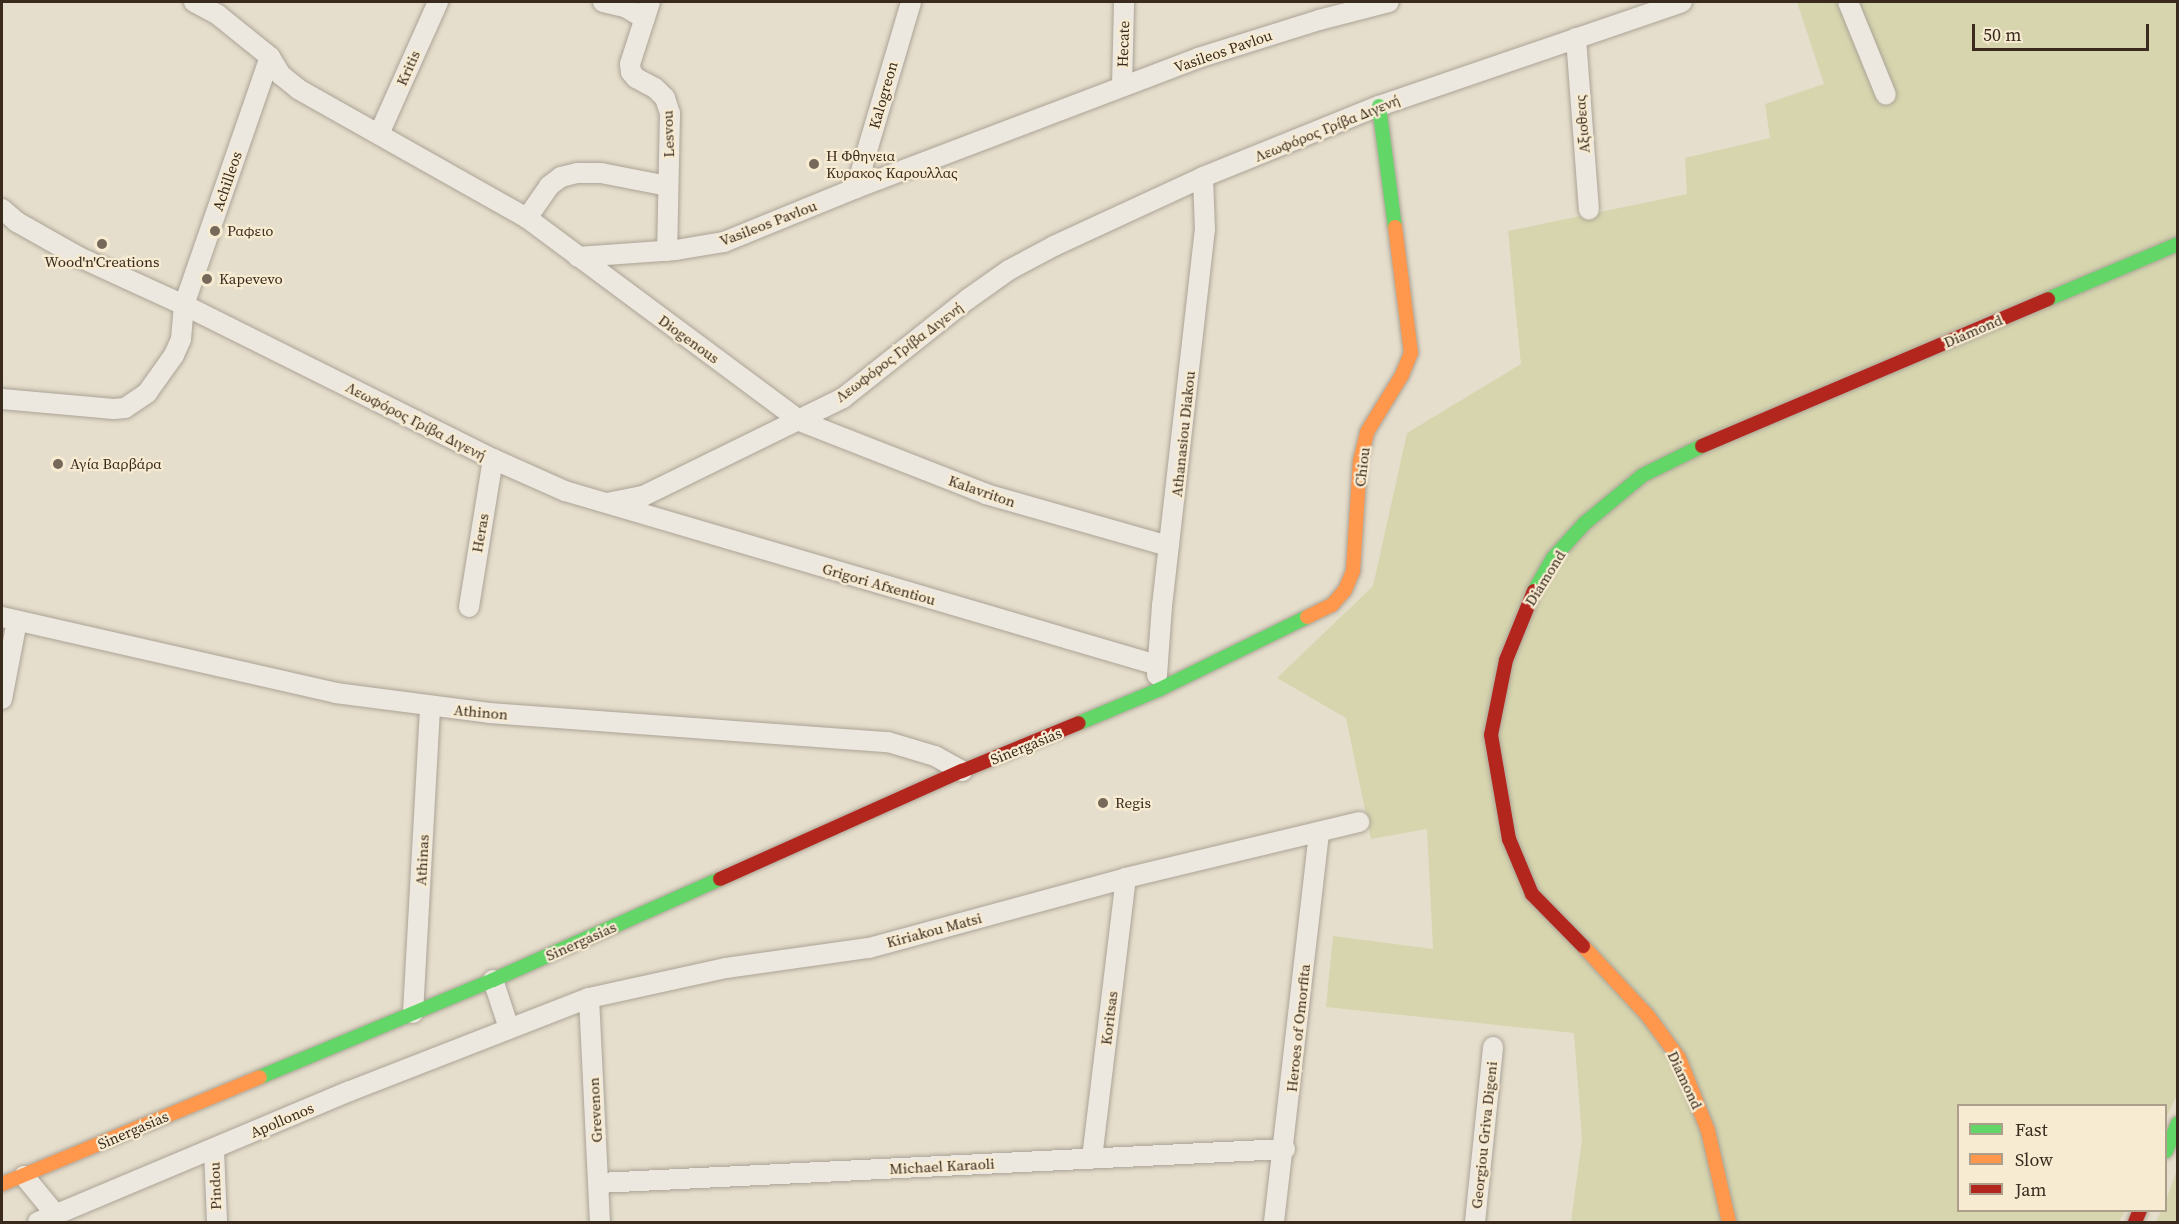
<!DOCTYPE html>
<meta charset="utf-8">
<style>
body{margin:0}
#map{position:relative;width:2179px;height:1224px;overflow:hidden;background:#e6decc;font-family:"Source Serif 4",serif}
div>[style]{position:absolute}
.green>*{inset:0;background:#d6d5ae}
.roads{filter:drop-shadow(0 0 2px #aba396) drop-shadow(0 0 2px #aba396)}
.street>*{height:20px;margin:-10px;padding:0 10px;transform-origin:10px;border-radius:10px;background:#ede8df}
.fast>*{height:14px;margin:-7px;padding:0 7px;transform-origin:7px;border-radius:7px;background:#63d668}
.slow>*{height:14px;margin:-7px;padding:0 7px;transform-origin:7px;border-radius:7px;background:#ff974d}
.jam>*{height:14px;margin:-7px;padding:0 7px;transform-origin:7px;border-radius:7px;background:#b3261e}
.dots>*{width:16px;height:16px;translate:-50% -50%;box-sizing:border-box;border:3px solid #f7ebd2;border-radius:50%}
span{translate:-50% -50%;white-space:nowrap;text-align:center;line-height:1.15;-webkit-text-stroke:4.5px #f7ebd2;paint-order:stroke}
.street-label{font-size:15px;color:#3a2a1d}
.poi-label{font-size:15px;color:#3a2a1d}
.left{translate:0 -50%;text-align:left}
.frame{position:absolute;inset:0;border:3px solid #3a2a1d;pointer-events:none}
.legend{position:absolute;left:1957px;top:1104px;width:210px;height:108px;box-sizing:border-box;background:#f7ebd2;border:2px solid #ab9e8a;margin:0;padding:8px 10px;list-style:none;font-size:18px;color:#3a2a1d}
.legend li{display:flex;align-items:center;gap:12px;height:30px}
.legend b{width:30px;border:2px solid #ab9e8a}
.scale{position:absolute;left:1972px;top:24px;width:177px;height:27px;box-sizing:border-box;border:3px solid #3a2a1d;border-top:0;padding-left:8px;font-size:18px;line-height:21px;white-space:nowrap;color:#3a2a1d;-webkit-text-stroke:4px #f7ebd2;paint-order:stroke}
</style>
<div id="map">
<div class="green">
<i style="clip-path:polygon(1797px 2px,2177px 2px,2177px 1095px,2166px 1118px,2166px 1106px,1958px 1106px,1958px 1210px,2125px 1211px,2119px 1222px,1571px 1222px,1582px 1139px,1574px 1033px,1326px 1007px,1333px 936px,1433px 949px,1427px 829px,1371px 839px,1346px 718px,1277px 678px,1373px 586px,1407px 433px,1521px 364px,1508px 231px,1687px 194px,1685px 158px,1770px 138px,1765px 104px,1824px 84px)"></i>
<i style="clip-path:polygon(2177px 1170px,2177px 1222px,2156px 1222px,2161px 1211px,2166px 1210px,2166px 1200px)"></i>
</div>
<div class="roads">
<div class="street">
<i style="left:194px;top:2px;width:27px;rotate:28deg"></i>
<i style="left:218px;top:15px;width:67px;rotate:38.9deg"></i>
<i style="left:270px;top:57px;width:21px;rotate:59deg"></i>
<i style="left:281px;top:75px;width:22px;rotate:39deg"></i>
<i style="left:298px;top:89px;width:263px;rotate:29.4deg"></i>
<i style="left:527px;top:218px;width:340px;rotate:36.6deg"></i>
<i style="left:800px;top:421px;width:200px;rotate:21.4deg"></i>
<i style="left:986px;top:494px;width:190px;rotate:15.9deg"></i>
<i style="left:603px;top:2px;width:23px;rotate:13deg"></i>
<i style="left:625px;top:7px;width:23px;rotate:31deg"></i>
<i style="left:650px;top:2px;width:65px;rotate:107.9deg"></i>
<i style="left:630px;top:64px;width:8px;rotate:83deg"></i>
<i style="left:631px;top:72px;width:8px;rotate:50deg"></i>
<i style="left:636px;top:78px;width:21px;rotate:28deg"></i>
<i style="left:655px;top:88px;width:14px;rotate:45deg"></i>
<i style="left:665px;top:98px;width:16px;rotate:72deg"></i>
<i style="left:670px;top:113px;width:138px;rotate:91.2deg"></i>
<i style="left:1848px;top:2px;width:100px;rotate:67.8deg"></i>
<i style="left:1576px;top:38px;width:172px;rotate:85.7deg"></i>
<i style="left:1122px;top:86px;width:84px;rotate:-88.6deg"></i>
<i style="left:379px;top:134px;width:145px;rotate:-65.9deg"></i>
<i style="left:856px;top:188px;width:194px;rotate:-73.5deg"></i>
<i style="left:2px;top:209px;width:20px;rotate:41deg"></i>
<i style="left:17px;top:222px;width:71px;rotate:29.4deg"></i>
<i style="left:79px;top:257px;width:115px;rotate:24.6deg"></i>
<i style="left:184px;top:305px;width:345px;rotate:26.5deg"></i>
<i style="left:493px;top:459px;width:79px;rotate:24deg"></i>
<i style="left:565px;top:491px;width:617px;rotate:16.38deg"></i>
<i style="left:527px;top:218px;width:39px;rotate:-55deg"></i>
<i style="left:549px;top:186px;width:15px;rotate:-37deg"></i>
<i style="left:561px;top:177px;width:16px;rotate:-14deg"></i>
<i style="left:577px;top:173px;width:24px"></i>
<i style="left:601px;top:173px;width:68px;rotate:11deg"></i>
<i style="left:578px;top:257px;width:98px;rotate:-4.1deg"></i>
<i style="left:676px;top:250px;width:49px;rotate:-9.5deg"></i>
<i style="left:724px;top:242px;width:143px;rotate:-22.2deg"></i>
<i style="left:856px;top:188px;width:366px;rotate:-20.8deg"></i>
<i style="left:1198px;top:58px;width:127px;rotate:-17.4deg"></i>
<i style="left:1319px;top:20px;width:72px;rotate:-14.4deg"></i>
<i style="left:2px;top:399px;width:112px;rotate:5.1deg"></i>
<i style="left:114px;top:409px;width:11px;rotate:-5deg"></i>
<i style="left:125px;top:408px;width:27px;rotate:-34deg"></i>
<i style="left:147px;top:393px;width:47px;rotate:-54.6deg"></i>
<i style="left:174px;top:355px;width:17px;rotate:-66deg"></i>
<i style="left:181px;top:339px;width:34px;rotate:-85deg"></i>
<i style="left:184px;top:305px;width:262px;rotate:-70.9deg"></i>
<i style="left:607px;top:503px;width:37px;rotate:-11deg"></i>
<i style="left:643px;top:496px;width:223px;rotate:-26.1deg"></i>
<i style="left:843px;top:398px;width:159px;rotate:-38.4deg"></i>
<i style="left:968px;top:299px;width:50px;rotate:-35.3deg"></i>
<i style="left:1009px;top:270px;width:51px;rotate:-28.1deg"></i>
<i style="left:1054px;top:246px;width:164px;rotate:-24.8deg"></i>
<i style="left:1203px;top:177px;width:190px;rotate:-22deg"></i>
<i style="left:1379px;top:106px;width:320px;rotate:-18.9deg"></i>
<i style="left:469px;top:607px;width:150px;rotate:-80.8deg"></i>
<i style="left:2px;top:617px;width:343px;rotate:12.8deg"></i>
<i style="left:336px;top:693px;width:154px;rotate:7.4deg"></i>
<i style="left:489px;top:713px;width:400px;rotate:4.2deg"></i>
<i style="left:888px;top:742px;width:49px;rotate:16.6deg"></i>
<i style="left:935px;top:756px;width:31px;rotate:29deg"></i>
<i style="left:1157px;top:675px;width:69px;rotate:-85.9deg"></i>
<i style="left:1162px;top:606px;width:378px;rotate:-83.5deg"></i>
<i style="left:1205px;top:230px;width:53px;rotate:-92.2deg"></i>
<i style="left:2px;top:699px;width:79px;rotate:-79.1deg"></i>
<i style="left:493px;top:980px;width:51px;rotate:71.6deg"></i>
<i style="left:589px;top:998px;width:224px;rotate:87.2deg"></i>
<i style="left:413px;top:1013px;width:306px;rotate:-86.8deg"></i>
<i style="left:214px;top:1150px;width:72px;rotate:87.6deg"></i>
<i style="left:1092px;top:1158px;width:282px;rotate:-83.1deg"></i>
<i style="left:24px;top:1176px;width:50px;rotate:50.6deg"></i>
<i style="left:599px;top:1183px;width:687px;rotate:-2.84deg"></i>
<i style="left:38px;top:1222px;width:338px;rotate:-22.8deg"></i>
<i style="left:350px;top:1091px;width:256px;rotate:-21.3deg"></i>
<i style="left:589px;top:998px;width:140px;rotate:-12.4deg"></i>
<i style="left:726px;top:968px;width:144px;rotate:-8deg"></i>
<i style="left:869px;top:948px;width:266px;rotate:-15.2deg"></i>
<i style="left:1126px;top:878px;width:240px;rotate:-13.5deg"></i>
<i style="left:1274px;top:1222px;width:392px;rotate:-83.4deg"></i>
<i style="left:1475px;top:1222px;width:176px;rotate:-84.1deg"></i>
</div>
<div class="fast">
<i style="left:1379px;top:106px;width:122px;rotate:82.5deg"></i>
<i style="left:2048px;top:299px;width:141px;rotate:-22.9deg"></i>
<i style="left:1534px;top:591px;width:38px;rotate:-60deg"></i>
<i style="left:1553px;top:558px;width:47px;rotate:-47.6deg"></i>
<i style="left:1585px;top:523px;width:75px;rotate:-39.6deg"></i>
<i style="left:1643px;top:475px;width:66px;rotate:-26.2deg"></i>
<i style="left:1079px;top:723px;width:86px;rotate:-22.7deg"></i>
<i style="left:1158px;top:690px;width:166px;rotate:-26.1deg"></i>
<i style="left:260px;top:1077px;width:252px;rotate:-22.6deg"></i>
<i style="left:493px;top:980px;width:248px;rotate:-24deg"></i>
<i style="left:2166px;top:1151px;width:30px;rotate:-67deg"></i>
</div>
<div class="slow">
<i style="left:1307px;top:617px;width:28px;rotate:-26deg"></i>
<i style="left:1332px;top:605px;width:20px;rotate:-49deg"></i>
<i style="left:1345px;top:590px;width:21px;rotate:-67deg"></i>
<i style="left:1353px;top:571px;width:110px;rotate:-86.4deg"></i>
<i style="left:1360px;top:461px;width:30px;rotate:-76deg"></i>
<i style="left:1367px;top:432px;width:67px;rotate:-58.4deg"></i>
<i style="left:1402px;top:375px;width:24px;rotate:-68deg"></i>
<i style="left:1411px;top:353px;width:127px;rotate:-97.2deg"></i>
<i style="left:1583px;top:946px;width:96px;rotate:47.1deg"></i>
<i style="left:1648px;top:1016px;width:52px;rotate:53.6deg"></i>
<i style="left:1679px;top:1058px;width:79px;rotate:68.3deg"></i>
<i style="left:1708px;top:1131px;width:93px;rotate:77deg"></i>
<i style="left:2px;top:1184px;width:279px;rotate:-22.5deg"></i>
</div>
<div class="jam">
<i style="left:1702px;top:446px;width:376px;rotate:-23deg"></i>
<i style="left:1534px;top:591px;width:74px;rotate:112.1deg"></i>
<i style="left:1506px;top:660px;width:76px;rotate:101.3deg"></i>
<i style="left:1491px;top:735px;width:106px;rotate:80.2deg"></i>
<i style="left:1509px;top:839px;width:60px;rotate:67.3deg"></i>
<i style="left:1532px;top:894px;width:73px;rotate:45.6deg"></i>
<i style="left:720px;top:879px;width:265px;rotate:-24.1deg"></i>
<i style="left:962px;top:771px;width:126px;rotate:-22.3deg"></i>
<i style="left:2135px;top:1222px;width:13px;rotate:-67deg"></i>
</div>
</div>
<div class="dots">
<i style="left:814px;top:164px;background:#76695a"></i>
<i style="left:215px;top:231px;background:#76695a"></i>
<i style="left:102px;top:244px;background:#76695a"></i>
<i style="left:207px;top:279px;background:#76695a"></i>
<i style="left:58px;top:464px;background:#76695a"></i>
<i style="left:1103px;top:803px;background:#76695a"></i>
</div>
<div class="street-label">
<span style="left:1123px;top:44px;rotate:-88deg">Hecate</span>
<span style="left:1223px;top:51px;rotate:-19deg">Vasileos Pavlou</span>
<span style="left:408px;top:68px;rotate:-66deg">Kritis</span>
<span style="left:883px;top:95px;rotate:-74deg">Kalogreon</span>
<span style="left:1582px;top:124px;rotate:-95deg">Αξιοθεας</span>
<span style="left:1327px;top:128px;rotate:-22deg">Λεωφόρος Γρίβα Διγενή</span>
<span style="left:668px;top:134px;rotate:-92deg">Lesvou</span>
<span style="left:227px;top:181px;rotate:-71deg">Achilleos</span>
<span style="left:768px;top:223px;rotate:-21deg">Vasileos Pavlou</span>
<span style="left:1973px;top:331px;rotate:-23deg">Diamond</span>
<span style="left:689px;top:339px;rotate:36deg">Diogenous</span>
<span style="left:899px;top:352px;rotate:-37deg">Λεωφόρος Γρίβα Διγενή</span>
<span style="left:416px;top:421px;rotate:27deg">Λεωφόρος Γρίβα Διγενή</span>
<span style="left:1183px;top:434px;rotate:-84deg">Athanasiou Diakou</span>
<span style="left:1362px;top:467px;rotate:-83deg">Chiou</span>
<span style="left:982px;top:491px;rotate:19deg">Kalavriton</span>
<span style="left:480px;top:533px;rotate:-80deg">Heras</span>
<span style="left:1545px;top:578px;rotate:-58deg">Diamond</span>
<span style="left:879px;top:584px;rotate:16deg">Grigori Afxentiou</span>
<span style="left:481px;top:712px;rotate:5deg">Athinon</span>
<span style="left:1026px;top:746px;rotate:-22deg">Sinergasias</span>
<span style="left:422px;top:860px;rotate:-87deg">Athinas</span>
<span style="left:934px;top:930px;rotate:-15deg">Kiriakou Matsi</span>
<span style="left:581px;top:941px;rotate:-24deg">Sinergasias</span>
<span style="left:1109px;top:1018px;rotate:-83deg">Koritsas</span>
<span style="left:1298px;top:1028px;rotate:-84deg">Heroes of Omorfita</span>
<span style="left:1685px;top:1080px;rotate:65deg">Diamond</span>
<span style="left:595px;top:1110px;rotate:-93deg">Grevenon</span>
<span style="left:282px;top:1120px;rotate:-23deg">Apollonos</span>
<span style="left:133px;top:1130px;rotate:-23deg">Sinergasias</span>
<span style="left:1484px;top:1135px;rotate:-84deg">Georgiou Griva Digeni</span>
<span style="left:942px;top:1166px;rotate:-3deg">Michael Karaoli</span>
<span style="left:215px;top:1186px;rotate:-92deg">Pindou</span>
</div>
<div class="poi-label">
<span class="left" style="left:826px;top:164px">Η Φθηνεια<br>Κυρακος Καρουλλας</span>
<span class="left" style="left:227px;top:231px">Ραφειο</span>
<span style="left:102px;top:262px">Wood'n'Creations</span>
<span class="left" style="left:219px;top:279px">Kapevevo</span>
<span class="left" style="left:70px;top:464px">Αγία Βαρβάρα</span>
<span class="left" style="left:1115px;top:803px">Regis</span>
</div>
<div class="frame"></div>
<ul class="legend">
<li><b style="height:8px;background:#63d668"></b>Fast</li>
<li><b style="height:8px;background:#ff974d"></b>Slow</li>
<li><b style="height:8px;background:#b3261e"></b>Jam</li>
</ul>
<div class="scale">50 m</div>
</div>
